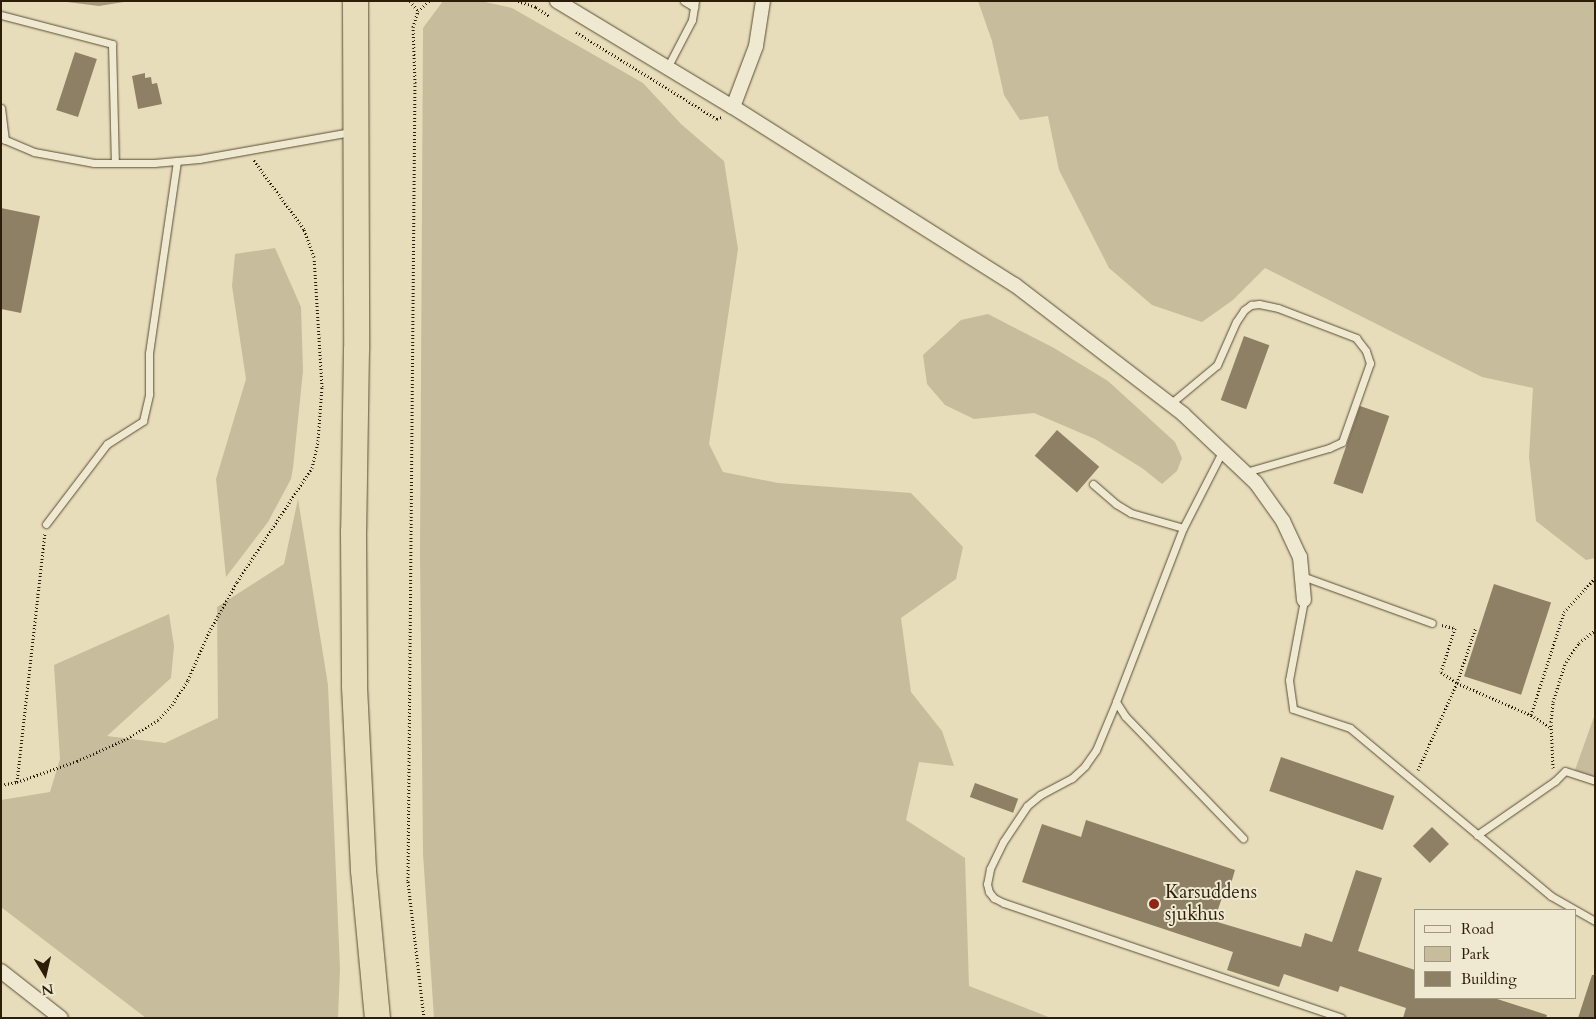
<!DOCTYPE html>
<style>
body{margin:0}
#map{position:relative;width:1596px;height:1019px;overflow:hidden;background:#e7ddba;font-family:Cardo,serif}
div>[style]{position:absolute}
.green>*{inset:0;background:#c7bc9c}
.water>*{inset:0;background:#a79b7d}
.building>*{inset:0;background:#8d8065;transform-origin:0 0}
.path>*{height:3px;margin-top:-1.5px;transform-origin:0;background:repeating-linear-gradient(90deg,#2c1c08 0 1px,transparent 0 3.5px)}
.roads{filter:drop-shadow(0 0 1px #5b4c34) drop-shadow(0 0 1px #5b4c34)}
.lane>*{height:7px;margin:-3.5px;padding:0 3.5px;transform-origin:3.5px;border-radius:3.5px;background:#efe9d2}
.street>*{height:14px;margin:-7px;padding:0 7px;transform-origin:7px;border-radius:7px;background:#efe9d2}
.highway>*{height:25px;margin:-12.5px;padding:0 12.5px;transform-origin:12.5px;border-radius:12.5px;background:#e7ddba}
.dots>*{width:14px;height:14px;translate:-50% -50%;box-sizing:border-box;border:2px solid #efe9d2;border-radius:50%}
span{translate:-50% -50%;white-space:nowrap;text-align:center;line-height:1.15;-webkit-text-stroke:4px #efe9d2;paint-order:stroke}
.poi-label{font-size:19px;color:#2c1c08}
.left{translate:0 -50%;text-align:left}
.frame{position:absolute;inset:0;border:2px solid #2c1c08;pointer-events:none}
.legend{position:absolute;left:1414px;top:909px;width:162px;height:90px;box-sizing:border-box;background:#efe9d2;border:1px solid #a19781;margin:0;padding:6px 9px;list-style:none;font-size:15px;color:#2c1c08}
.legend li{display:flex;align-items:center;gap:10px;height:25px}
.legend b{width:25px;border:1px solid #a19781}
.north{position:absolute;left:20px;top:949px;width:50px;height:50px;-webkit-text-stroke:4px #efe9d2;paint-order:stroke;rotate:171deg;font-size:14px;font-weight:700;line-height:20px;text-align:center;color:#2c1c08}
.north::after{content:'';display:block;margin:auto;width:18px;height:22px;background:#2c1c08;clip-path:polygon(50% 0,100% 100%,50% 72%,0 100%)}
</style>
<div id="map">
<div class="green">
<i style="clip-path:polygon(443px 1px,481px 1px,512px 8px,643px 83px,681px 124px,724px 161px,738px 249px,709px 444px,723px 472px,778px 483px,911px 493px,963px 547px,956px 579px,901px 618px,911px 692px,942px 731px,954px 766px,919px 762px,906px 820px,965px 858px,969px 986px,1051px 1018px,434px 1018px,423px 854px,420px 553px,423px 28px)"></i>
<i style="clip-path:polygon(978px 1px,1595px 1px,1595px 558px,1586px 560px,1536px 521px,1529px 457px,1533px 388px,1482px 377px,1265px 268px,1233px 300px,1202px 322px,1152px 305px,1109px 268px,1059px 170px,1048px 116px,1020px 120px,1004px 95px,992px 41px)"></i>
<i style="clip-path:polygon(275px 248px,301px 307px,303px 371px,293px 468px,291px 479px,268px 522px,226px 577px,216px 479px,246px 379px,232px 286px,235px 254px)"></i>
<i style="clip-path:polygon(988px 314px,1054px 348px,1108px 381px,1175px 442px,1182px 458px,1177px 471px,1162px 484px,1142px 468px,1095px 439px,1034px 413px,974px 419px,945px 405px,927px 384px,923px 355px,961px 320px)"></i>
<i style="clip-path:polygon(298px 499px,328px 685px,340px 969px,338px 1018px,146px 1018px,1px 907px,1px 800px,50px 792px,60px 759px,54px 665px,169px 614px,174px 646px,171px 678px,107px 736px,165px 743px,218px 718px,217px 607px,284px 564px)"></i>
<i style="clip-path:polygon(1595px 714px,1595px 777px,1575px 770px)"></i>
</div>
<div class="water">
<i style="clip-path:polygon(59px 1px,130px 1px,99px 6px)"></i>
</div>
<div class="building">
<i style="left:75px;top:52px;width:23px;height:61px;rotate:18deg"></i>
<i style="clip-path:polygon(145px 73px,145px 78px,151px 77px,152px 84px,157px 83px,162px 104px,138px 109px,132px 76px)"></i>
<i style="clip-path:polygon(1px 208px,40px 216px,21px 313px,1px 309px)"></i>
<i style="left:1244px;top:336px;width:27px;height:68px;rotate:20deg"></i>
<i style="left:1360px;top:406px;width:31px;height:82px;rotate:19deg"></i>
<i style="left:1057px;top:430px;width:56px;height:34px;rotate:41deg"></i>
<i style="left:1494px;top:584px;width:60px;height:97px;rotate:18deg"></i>
<i style="left:1281px;top:757px;width:120px;height:36px;rotate:19deg"></i>
<i style="left:975px;top:783px;width:46px;height:15px;rotate:20deg"></i>
<i style="clip-path:polygon(1086px 820px,1235px 870px,1230px 887px,1226px 886px,1214px 921px,1301px 947px,1305px 933px,1332px 942px,1356px 870px,1382px 878px,1358px 951px,1415px 970px,1415px 998px,1494px 998px,1547px 1015px,1546px 1018px,1403px 1018px,1406px 1008px,1340px 986px,1338px 992px,1284px 974px,1279px 987px,1227px 970px,1233px 952px,1022px 882px,1042px 824px,1081px 837px)"></i>
<i style="left:1432px;top:827px;width:24px;height:27px;rotate:45deg"></i>
<i style="clip-path:polygon(1592px 975px,1595px 975px,1595px 1018px,1578px 1018px)"></i>
</div>
<div class="path">
<i style="left:410px;top:1px;width:13px;rotate:51deg"></i>
<i style="left:518px;top:1px;width:19px;rotate:18deg"></i>
<i style="left:536px;top:7px;width:16px;rotate:35deg"></i>
<i style="left:576px;top:32px;width:166px;rotate:31.7deg"></i>
<i style="left:717px;top:119px;width:5px;rotate:-22deg"></i>
<i style="left:1442px;top:625px;width:13px;rotate:13deg"></i>
<i style="left:1455px;top:628px;width:46px;rotate:107.7deg"></i>
<i style="left:1441px;top:672px;width:19px;rotate:35deg"></i>
<i style="left:1457px;top:683px;width:81px;rotate:23.4deg"></i>
<i style="left:1531px;top:715px;width:22px;rotate:32deg"></i>
<i style="left:1531px;top:715px;width:108px;rotate:-72.2deg"></i>
<i style="left:1564px;top:612px;width:46px;rotate:-47.6deg"></i>
<i style="left:1553px;top:768px;width:46px;rotate:-92.5deg"></i>
<i style="left:1551px;top:722px;width:20px;rotate:-84deg"></i>
<i style="left:1553px;top:702px;width:21px;rotate:-73deg"></i>
<i style="left:1559px;top:682px;width:21px;rotate:-71deg"></i>
<i style="left:1566px;top:662px;width:23px;rotate:-56deg"></i>
<i style="left:1579px;top:643px;width:21px;rotate:-39deg"></i>
<i style="left:1418px;top:770px;width:95px;rotate:-65.9deg"></i>
<i style="left:1457px;top:683px;width:59px;rotate:-71.3deg"></i>
<i style="left:17px;top:782px;width:250px;rotate:-83.6deg"></i>
<i style="left:1px;top:785px;width:16px;rotate:-11deg"></i>
<i style="left:17px;top:782px;width:64px;rotate:-19.3deg"></i>
<i style="left:77px;top:761px;width:51px;rotate:-24.1deg"></i>
<i style="left:124px;top:740px;width:39px;rotate:-30deg"></i>
<i style="left:158px;top:720px;width:21px;rotate:-47deg"></i>
<i style="left:172px;top:705px;width:30px;rotate:-57deg"></i>
<i style="left:188px;top:680px;width:52px;rotate:-66.4deg"></i>
<i style="left:209px;top:632px;width:57px;rotate:-60.8deg"></i>
<i style="left:237px;top:582px;width:136px;rotate:-56.7deg"></i>
<i style="left:312px;top:468px;width:28px;rotate:-77deg"></i>
<i style="left:318px;top:441px;width:54px;rotate:-85.8deg"></i>
<i style="left:322px;top:387px;width:130px;rotate:-93.5deg"></i>
<i style="left:314px;top:257px;width:30px;rotate:-110deg"></i>
<i style="left:304px;top:229px;width:87px;rotate:-126.1deg"></i>
<i style="left:424px;top:1018px;width:138px;rotate:-96.7deg"></i>
<i style="left:408px;top:881px;width:798px;rotate:-89.5deg"></i>
<i style="left:415px;top:83px;width:56px;rotate:-92deg"></i>
<i style="left:413px;top:27px;width:17px;rotate:-73deg"></i>
<i style="left:418px;top:11px;width:15px;rotate:-42deg"></i>
</div>
<div class="roads">
<div class="lane">
<i style="left:684px;top:1px;width:12px;rotate:31deg"></i>
<i style="left:1px;top:15px;width:115px;rotate:14.6deg"></i>
<i style="left:112px;top:44px;width:119px;rotate:88.6deg"></i>
<i style="left:667px;top:68px;width:54px;rotate:-62.5deg"></i>
<i style="left:692px;top:20px;width:19px;rotate:-81deg"></i>
<i style="left:1px;top:108px;width:32px;rotate:83deg"></i>
<i style="left:1px;top:138px;width:36px;rotate:23deg"></i>
<i style="left:34px;top:152px;width:61px;rotate:10.4deg"></i>
<i style="left:94px;top:163px;width:60px"></i>
<i style="left:154px;top:163px;width:45px;rotate:-5.1deg"></i>
<i style="left:199px;top:159px;width:154px;rotate:-10.1deg"></i>
<i style="left:1170px;top:404px;width:61px;rotate:-39.7deg"></i>
<i style="left:1217px;top:365px;width:47px;rotate:-66.2deg"></i>
<i style="left:1236px;top:322px;width:14px;rotate:-56deg"></i>
<i style="left:1244px;top:310px;width:9px;rotate:-36deg"></i>
<i style="left:1251px;top:305px;width:8px;rotate:-7deg"></i>
<i style="left:1259px;top:304px;width:19px;rotate:12deg"></i>
<i style="left:1278px;top:308px;width:84px;rotate:21deg"></i>
<i style="left:1356px;top:338px;width:16px;rotate:52deg"></i>
<i style="left:1366px;top:351px;width:13px;rotate:72deg"></i>
<i style="left:1370px;top:363px;width:84px;rotate:109.5deg"></i>
<i style="left:1342px;top:442px;width:14px;rotate:155deg"></i>
<i style="left:1329px;top:448px;width:86px;rotate:163.9deg"></i>
<i style="left:1223px;top:450px;width:88px;rotate:117.1deg"></i>
<i style="left:1183px;top:528px;width:186px;rotate:111.1deg"></i>
<i style="left:1116px;top:702px;width:17px;rotate:57deg"></i>
<i style="left:1125px;top:716px;width:170px;rotate:46deg"></i>
<i style="left:1093px;top:484px;width:30px;rotate:41deg"></i>
<i style="left:1116px;top:504px;width:17px;rotate:31deg"></i>
<i style="left:1131px;top:513px;width:54px;rotate:16.1deg"></i>
<i style="left:46px;top:524px;width:101px;rotate:-52.7deg"></i>
<i style="left:107px;top:444px;width:43px;rotate:-32.6deg"></i>
<i style="left:143px;top:421px;width:28px;rotate:-77deg"></i>
<i style="left:149px;top:394px;width:41px;rotate:-90deg"></i>
<i style="left:149px;top:353px;width:194px;rotate:-81.7deg"></i>
<i style="left:1302px;top:576px;width:138px;rotate:19.9deg"></i>
<i style="left:1304px;top:600px;width:81px;rotate:100.6deg"></i>
<i style="left:1289px;top:680px;width:29px;rotate:82deg"></i>
<i style="left:1293px;top:709px;width:60px;rotate:18.4deg"></i>
<i style="left:1350px;top:728px;width:262px;rotate:39.9deg"></i>
<i style="left:1551px;top:896px;width:51px;rotate:29.6deg"></i>
<i style="left:1116px;top:702px;width:52px;rotate:112.6deg"></i>
<i style="left:1096px;top:750px;width:19px;rotate:125deg"></i>
<i style="left:1085px;top:766px;width:18px;rotate:137deg"></i>
<i style="left:1072px;top:778px;width:36px;rotate:152deg"></i>
<i style="left:1040px;top:795px;width:17px;rotate:140deg"></i>
<i style="left:1027px;top:806px;width:43px;rotate:123.7deg"></i>
<i style="left:1003px;top:842px;width:30px;rotate:116deg"></i>
<i style="left:990px;top:869px;width:15px;rotate:101deg"></i>
<i style="left:987px;top:884px;width:8px;rotate:76deg"></i>
<i style="left:989px;top:892px;width:8px;rotate:50deg"></i>
<i style="left:994px;top:898px;width:11px;rotate:27deg"></i>
<i style="left:1004px;top:903px;width:356px;rotate:18.8deg"></i>
<i style="left:1477px;top:835px;width:95px;rotate:-34.7deg"></i>
<i style="left:1555px;top:781px;width:14px;rotate:-45deg"></i>
<i style="left:1565px;top:771px;width:32px;rotate:18deg"></i>
</div>
<div class="street">
<i style="left:557px;top:1px;width:205px;rotate:31.1deg"></i>
<i style="left:733px;top:107px;width:333px;rotate:32.3deg"></i>
<i style="left:1015px;top:285px;width:212px;rotate:37.5deg"></i>
<i style="left:1183px;top:414px;width:100px;rotate:43.4deg"></i>
<i style="left:1256px;top:483px;width:47px;rotate:54.6deg"></i>
<i style="left:1283px;top:521px;width:40px;rotate:65deg"></i>
<i style="left:1300px;top:557px;width:43px;rotate:84.7deg"></i>
<i style="left:733px;top:107px;width:65px;rotate:-69.3deg"></i>
<i style="left:756px;top:46px;width:46px;rotate:-81.2deg"></i>
<i style="left:1px;top:971px;width:76px;rotate:38.1deg"></i>
</div>
<div class="highway">
<i style="left:355px;top:1px;width:348px;rotate:89.8deg"></i>
<i style="left:356px;top:349px;width:182px;rotate:90.9deg"></i>
<i style="left:353px;top:531px;width:155px;rotate:89.6deg"></i>
<i style="left:354px;top:686px;width:184px;rotate:87.2deg"></i>
<i style="left:363px;top:870px;width:149px;rotate:84.6deg"></i>
</div>
</div>
<div class="dots">
<i style="left:1154px;top:904px;background:#8f2418"></i>
</div>
<div class="poi-label">
<span class="left" style="left:1165px;top:904px">Karsuddens<br>sjukhus</span>
</div>
<div class="frame"></div>
<ul class="legend">
<li><b style="height:6px;background:#efe9d2"></b>Road</li>
<li><b style="height:14px;background:#c7bc9c"></b>Park</li>
<li><b style="height:14px;background:#8d8065"></b>Building</li>
</ul>
<div class="north">N</div>
</div>
